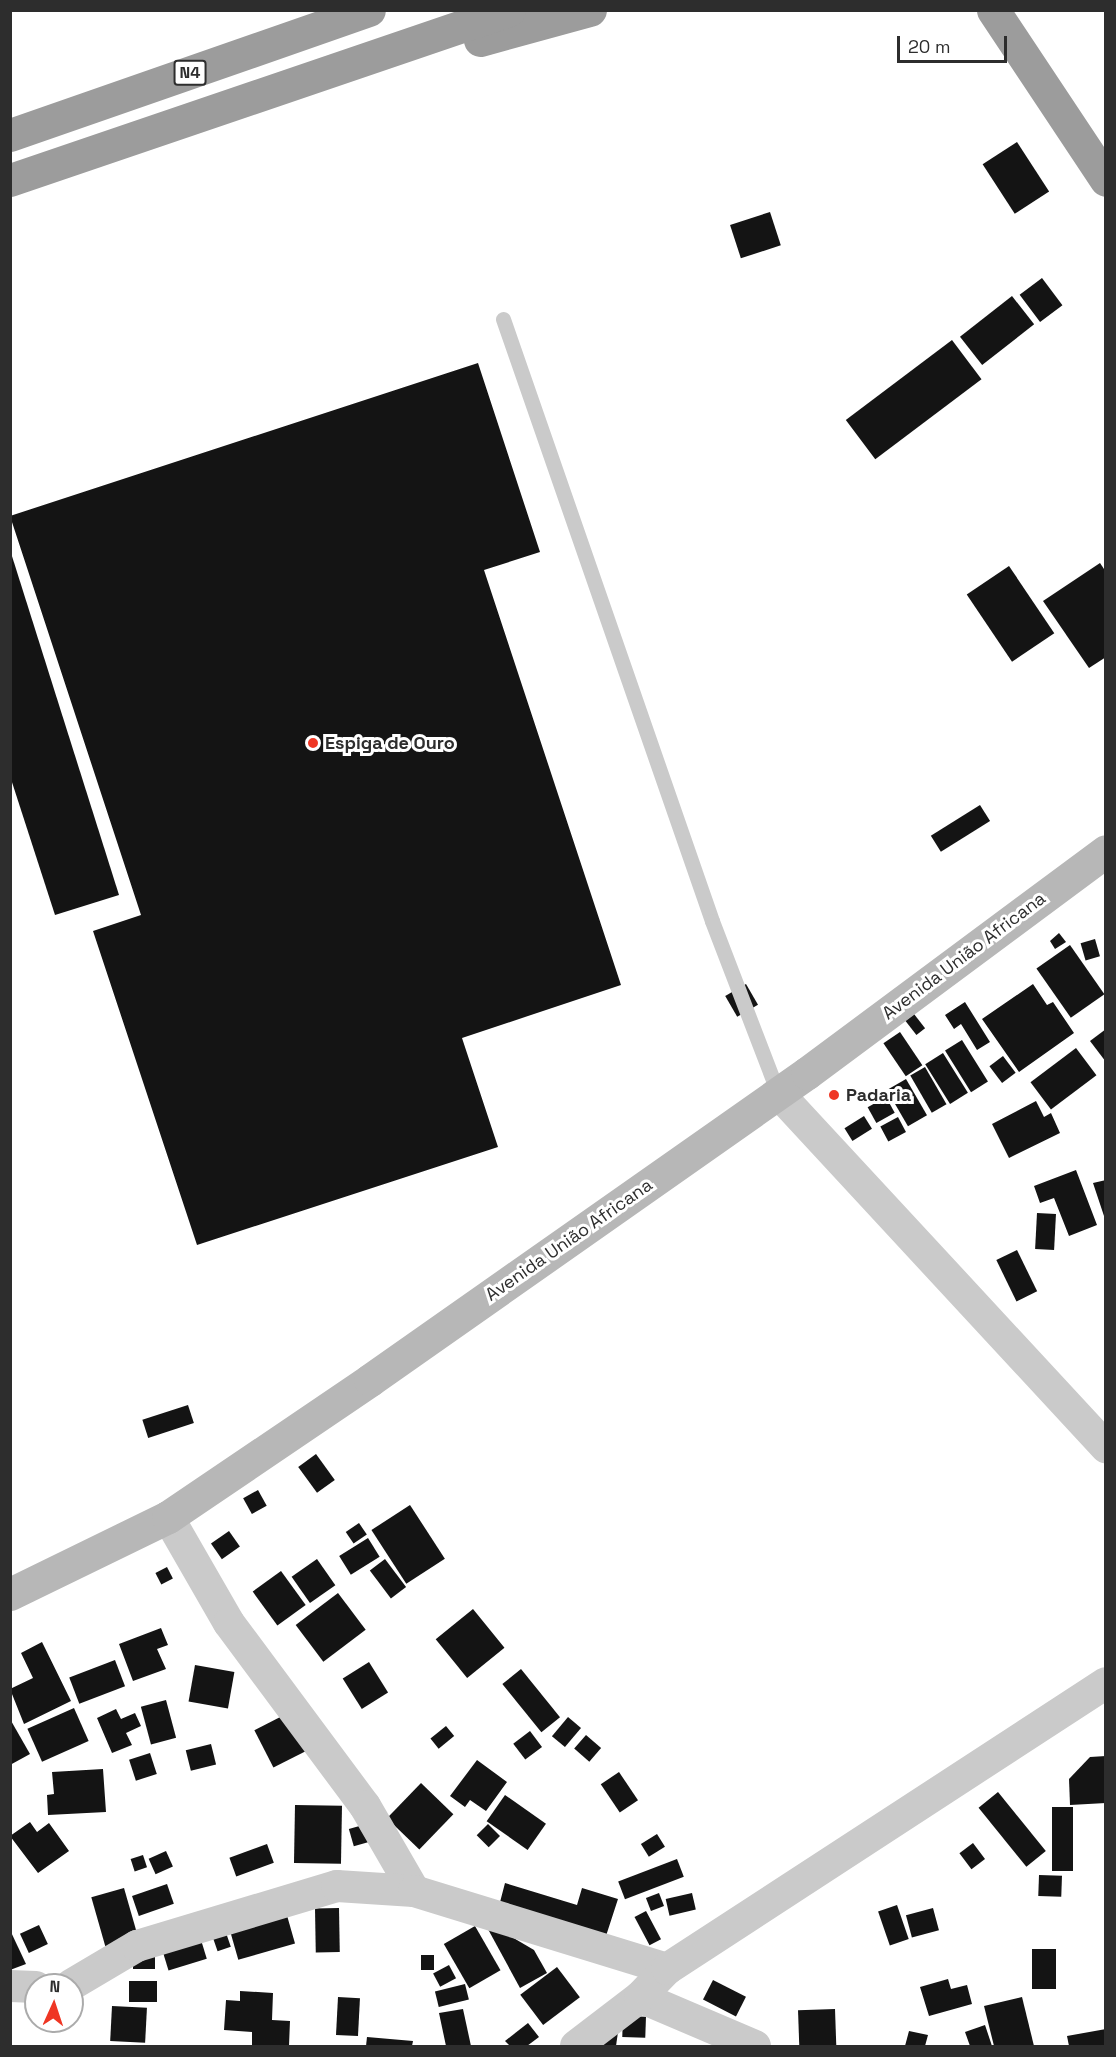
<!DOCTYPE html>
<meta charset="utf-8">
<style>
body{margin:0}
#map{position:relative;width:1116px;height:2057px;overflow:hidden;background:#fff;font-family:"Space Grotesk",sans-serif}
div>[style]{position:absolute}
.building>*{inset:0;background:#141414;transform-origin:0 0}
.service>*{height:15px;margin:-7.5px;padding:0 7.5px;transform-origin:7.5px;border-radius:7.5px;background:#cacaca}
.minor>*{height:32px;margin:-16px;padding:0 16px;transform-origin:16px;border-radius:16px;background:#cacaca}
.secondary>*{height:33px;margin:-16.5px;padding:0 16.5px;transform-origin:16.5px;border-radius:16.5px;background:#b7b7b7}
.trunk>*{height:33px;margin:-16.5px;padding:0 16.5px;transform-origin:16.5px;border-radius:16.5px;background:#9c9c9c}
.dots>*{width:16px;height:16px;translate:-50% -50%;box-sizing:border-box;border:3px solid #fff;border-radius:50%}
span{translate:-50% -50%;white-space:nowrap;text-align:center;line-height:1.15;-webkit-text-stroke:6px #fff;paint-order:stroke}
.shield-label span{padding:2px 4px;background:#fff;border:2px solid;border-radius:4px;-webkit-text-stroke-width:0}
.shield-label{font-size:16px;color:#2d2d2d;font-weight:700}
.poi-label{font-size:18px;color:#2d2d2d;font-weight:700}
.left{translate:0 -50%;text-align:left}
.street-label{font-size:18px;color:#2d2d2d}
.frame{position:absolute;inset:0;border:12px solid #2d2d2d;pointer-events:none}
.north{position:absolute;left:24px;top:1973px;width:60px;height:60px;box-sizing:border-box;background:#fff;border:2px solid #ababab;border-radius:50%;rotate:3deg;font-size:16px;font-weight:700;line-height:24px;text-align:center;color:#2d2d2d}
.north::after{content:'';display:block;margin:auto;width:21px;height:27px;background:#ef3624;clip-path:polygon(50% 0,100% 100%,50% 72%,0 100%)}
.scale{position:absolute;left:897px;top:36px;width:110px;height:27px;box-sizing:border-box;border:3px solid #2d2d2d;border-top:0;padding-left:8px;font-size:18px;line-height:21px;white-space:nowrap;color:#2d2d2d;-webkit-text-stroke:4px #fff;paint-order:stroke}
</style>
<div id="map">
<div class="building">
<i style="left:1017px;top:142px;width:59px;height:41px;rotate:57deg"></i>
<i style="left:770px;top:212px;width:35px;height:42px;rotate:72deg"></i>
<i style="left:1042px;top:278px;width:34px;height:28px;rotate:53deg"></i>
<i style="left:1012px;top:296px;width:36px;height:66px;rotate:52deg"></i>
<i style="left:952px;top:340px;width:49px;height:133px;rotate:53deg"></i>
<i style="clip-path:polygon(478px 363px,540px 552px,484px 570px,621px 985px,462px 1038px,498px 1147px,197px 1245px,93px 931px,141px 915px,10px 516px)"></i>
<i style="clip-path:polygon(11px 553px,119px 895px,55px 915px,10px 776px)"></i>
<i style="clip-path:polygon(1100px 563px,1106px 572px,1106px 657px,1089px 668px,1043px 601px)"></i>
<i style="left:1009px;top:566px;width:81px;height:51px;rotate:56deg"></i>
<i style="left:980px;top:805px;width:19px;height:58px;rotate:58deg"></i>
<i style="clip-path:polygon(1059px 933px,1066px 942px,1055px 949px,1050px 941px)"></i>
<i style="left:1095px;top:939px;width:18px;height:15px;rotate:74deg"></i>
<i style="left:1070px;top:945px;width:60px;height:41px;rotate:55deg"></i>
<i style="left:746px;top:984px;width:24px;height:24px;rotate:60deg"></i>
<i style="clip-path:polygon(1033px 984px,1047px 1005px,1053px 1002px,1074px 1033px,1019px 1072px,982px 1019px)"></i>
<i style="clip-path:polygon(965px 1002px,990px 1042px,977px 1050px,961px 1024px,954px 1029px,945px 1015px)"></i>
<i style="left:914px;top:1014px;width:18px;height:11px;rotate:52deg"></i>
<i style="clip-path:polygon(1106px 1029px,1106px 1062px,1090px 1041px)"></i>
<i style="left:900px;top:1032px;width:40px;height:20px;rotate:56deg"></i>
<i style="left:962px;top:1040px;width:49px;height:20px;rotate:58deg"></i>
<i style="left:1076px;top:1048px;width:34px;height:57px;rotate:53deg"></i>
<i style="left:943px;top:1053px;width:47px;height:21px;rotate:58deg"></i>
<i style="left:1003px;top:1056px;width:21px;height:17px;rotate:53deg"></i>
<i style="left:925px;top:1067px;width:43px;height:17px;rotate:60deg"></i>
<i style="left:906px;top:1079px;width:42px;height:22px;rotate:60deg"></i>
<i style="left:886px;top:1097px;width:18px;height:21px;rotate:61deg"></i>
<i style="clip-path:polygon(1036px 1101px,1044px 1117px,1051px 1113px,1060px 1133px,1009px 1158px,992px 1124px)"></i>
<i style="left:864px;top:1116px;width:15px;height:23px;rotate:58deg"></i>
<i style="left:898px;top:1117px;width:17px;height:20px;rotate:62deg"></i>
<i style="clip-path:polygon(1076px 1170px,1097px 1225px,1069px 1236px,1054px 1198px,1040px 1203px,1034px 1186px)"></i>
<i style="clip-path:polygon(1106px 1180px,1106px 1219px,1105px 1219px,1093px 1183px)"></i>
<i style="left:1037px;top:1213px;width:19px;height:36px;rotate:3deg"></i>
<i style="left:1017px;top:1250px;width:46px;height:23px;rotate:64deg"></i>
<i style="left:188px;top:1405px;width:19px;height:48px;rotate:72deg"></i>
<i style="left:316px;top:1454px;width:32px;height:22px;rotate:54deg"></i>
<i style="left:258px;top:1490px;width:18px;height:17px;rotate:61deg"></i>
<i style="left:410px;top:1505px;width:64px;height:46px;rotate:57deg"></i>
<i style="left:359px;top:1523px;width:14px;height:16px;rotate:56deg"></i>
<i style="left:229px;top:1531px;width:19px;height:22px;rotate:55deg"></i>
<i style="left:368px;top:1538px;width:22px;height:34px;rotate:58deg"></i>
<i style="left:317px;top:1559px;width:32px;height:31px;rotate:55deg"></i>
<i style="left:385px;top:1559px;width:35px;height:19px;rotate:53deg"></i>
<i style="left:167px;top:1567px;width:13px;height:13px;rotate:63deg"></i>
<i style="left:281px;top:1571px;width:42px;height:35px;rotate:54deg"></i>
<i style="left:338px;top:1593px;width:46px;height:53px;rotate:53deg"></i>
<i style="left:473px;top:1609px;width:50px;height:48px;rotate:51deg"></i>
<i style="clip-path:polygon(161px 1628px,168px 1645px,157px 1649px,166px 1669px,133px 1681px,119px 1644px)"></i>
<i style="clip-path:polygon(42px 1642px,71px 1701px,24px 1724px,10px 1689px,33px 1678px,21px 1653px)"></i>
<i style="left:115px;top:1660px;width:28px;height:49px;rotate:69deg"></i>
<i style="left:369px;top:1662px;width:36px;height:31px;rotate:58deg"></i>
<i style="left:195px;top:1665px;width:40px;height:37px;rotate:10deg"></i>
<i style="left:521px;top:1669px;width:62px;height:24px;rotate:51deg"></i>
<i style="left:166px;top:1700px;width:39px;height:26px;rotate:75deg"></i>
<i style="left:74px;top:1708px;width:36px;height:51px;rotate:66deg"></i>
<i style="clip-path:polygon(116px 1709px,121px 1719px,135px 1713px,141px 1726px,126px 1733px,132px 1745px,112px 1753px,97px 1718px)"></i>
<i style="left:290px;top:1712px;width:42px;height:40px;rotate:63deg"></i>
<i style="left:568px;top:1717px;width:17px;height:25px;rotate:40deg"></i>
<i style="clip-path:polygon(10px 1719px,30px 1754px,10px 1765px)"></i>
<i style="left:446px;top:1726px;width:13px;height:20px;rotate:51deg"></i>
<i style="left:530px;top:1731px;width:20px;height:21px;rotate:53deg"></i>
<i style="left:586px;top:1735px;width:20px;height:18px;rotate:41deg"></i>
<i style="left:211px;top:1744px;width:21px;height:26px;rotate:76deg"></i>
<i style="left:150px;top:1753px;width:22px;height:22px;rotate:72deg"></i>
<i style="clip-path:polygon(1106px 1756px,1106px 1803px,1070px 1805px,1069px 1779px,1090px 1757px)"></i>
<i style="clip-path:polygon(477px 1760px,507px 1782px,486px 1811px,470px 1800px,465px 1807px,450px 1796px)"></i>
<i style="clip-path:polygon(103px 1769px,106px 1812px,48px 1815px,47px 1795px,54px 1794px,52px 1772px)"></i>
<i style="left:619px;top:1772px;width:34px;height:22px;rotate:56deg"></i>
<i style="left:421px;top:1783px;width:45px;height:49px;rotate:44deg"></i>
<i style="left:998px;top:1792px;width:76px;height:25px;rotate:51deg"></i>
<i style="left:505px;top:1795px;width:50px;height:32px;rotate:35deg"></i>
<i style="left:295px;top:1805px;width:47px;height:58px;rotate:1deg"></i>
<i style="left:1052px;top:1807px;width:21px;height:64px"></i>
<i style="clip-path:polygon(30px 1822px,37px 1832px,49px 1823px,69px 1851px,38px 1873px,10px 1836px)"></i>
<i style="left:370px;top:1823px;width:18px;height:22px;rotate:74deg"></i>
<i style="left:488px;top:1824px;width:17px;height:16px;rotate:45deg"></i>
<i style="left:657px;top:1834px;width:15px;height:19px;rotate:58deg"></i>
<i style="left:973px;top:1843px;width:20px;height:17px;rotate:53deg"></i>
<i style="left:267px;top:1844px;width:20px;height:40px;rotate:70deg"></i>
<i style="left:166px;top:1851px;width:17px;height:19px;rotate:66deg"></i>
<i style="left:143px;top:1855px;width:13px;height:13px;rotate:72deg"></i>
<i style="left:677px;top:1859px;width:19px;height:63px;rotate:69deg"></i>
<i style="left:1039px;top:1875px;width:23px;height:21px;rotate:2deg"></i>
<i style="clip-path:polygon(505px 1883px,577px 1905px,582px 1888px,618px 1899px,605px 1939px,499px 1906px)"></i>
<i style="left:167px;top:1884px;width:21px;height:37px;rotate:71deg"></i>
<i style="left:124px;top:1888px;width:51px;height:34px;rotate:74deg"></i>
<i style="left:659px;top:1893px;width:14px;height:14px;rotate:69deg"></i>
<i style="left:692px;top:1893px;width:17px;height:27px;rotate:77deg"></i>
<i style="left:284px;top:1905px;width:40px;height:59px;rotate:74deg"></i>
<i style="left:897px;top:1905px;width:36px;height:20px;rotate:71deg"></i>
<i style="left:339px;top:1908px;width:44px;height:24px;rotate:89deg"></i>
<i style="left:933px;top:1908px;width:23px;height:28px;rotate:75deg"></i>
<i style="left:646px;top:1911px;width:32px;height:13px;rotate:62deg"></i>
<i style="clip-path:polygon(483px 1920px,534px 1950px,547px 1973px,520px 1988px)"></i>
<i style="left:223px;top:1924px;width:24px;height:14px;rotate:71deg"></i>
<i style="left:39px;top:1925px;width:21px;height:21px;rotate:65deg"></i>
<i style="left:475px;top:1926px;width:51px;height:36px;rotate:60deg"></i>
<i style="clip-path:polygon(10px 1930px,26px 1964px,10px 1970px)"></i>
<i style="left:198px;top:1930px;width:30px;height:40px;rotate:73deg"></i>
<i style="left:1032px;top:1949px;width:24px;height:40px"></i>
<i style="left:155px;top:1953px;width:16px;height:22px;rotate:90deg"></i>
<i style="left:421px;top:1955px;width:13px;height:15px"></i>
<i style="left:449px;top:1965px;width:15px;height:18px;rotate:62deg"></i>
<i style="left:557px;top:1967px;width:38px;height:46px;rotate:53deg"></i>
<i style="clip-path:polygon(948px 1979px,951px 1989px,967px 1985px,972px 2004px,929px 2016px,920px 1987px)"></i>
<i style="left:713px;top:1980px;width:37px;height:22px;rotate:27deg"></i>
<i style="left:129px;top:1981px;width:28px;height:21px"></i>
<i style="left:465px;top:1984px;width:16px;height:31px;rotate:76deg"></i>
<i style="clip-path:polygon(240px 1991px,273px 1993px,272px 2020px,290px 2021px,289px 2046px,252px 2046px,252px 2032px,224px 2030px,226px 2000px,240px 2001px)"></i>
<i style="left:338px;top:1997px;width:22px;height:38px;rotate:3deg"></i>
<i style="clip-path:polygon(1022px 1997px,1034px 2046px,994px 2046px,984px 2006px)"></i>
<i style="left:112px;top:2006px;width:35px;height:35px;rotate:3deg"></i>
<i style="clip-path:polygon(463px 2009px,471px 2046px,446px 2046px,439px 2013px)"></i>
<i style="left:835px;top:2009px;width:36px;height:37px;rotate:88deg"></i>
<i style="left:623px;top:2016px;width:23px;height:21px;rotate:2deg"></i>
<i style="clip-path:polygon(528px 2023px,539px 2037px,527px 2046px,510px 2046px,505px 2041px)"></i>
<i style="clip-path:polygon(985px 2025px,992px 2046px,970px 2046px,965px 2032px)"></i>
<i style="clip-path:polygon(1106px 2029px,1106px 2046px,1069px 2046px,1067px 2036px)"></i>
<i style="clip-path:polygon(909px 2031px,928px 2035px,925px 2046px,905px 2046px)"></i>
<i style="clip-path:polygon(618px 2032px,616px 2046px,598px 2046px)"></i>
<i style="clip-path:polygon(367px 2037px,413px 2041px,412px 2046px,366px 2046px)"></i>
</div>
<div class="service">
<i style="left:503px;top:319px;width:637px;rotate:70.85deg"></i>
<i style="left:712px;top:921px;width:184px;rotate:69deg"></i>
</div>
<div class="minor">
<i style="left:778px;top:1093px;width:483px;rotate:47.2deg"></i>
<i style="left:168px;top:1517px;width:122px;rotate:60.1deg"></i>
<i style="left:229px;top:1623px;width:228px;rotate:53.4deg"></i>
<i style="left:365px;top:1806px;width:98px;rotate:60deg"></i>
<i style="left:71px;top:1985px;width:77px;rotate:-30.6deg"></i>
<i style="left:137px;top:1946px;width:209px;rotate:-16.7deg"></i>
<i style="left:337px;top:1886px;width:77px;rotate:3.7deg"></i>
<i style="left:414px;top:1891px;width:265px;rotate:17.1deg"></i>
<i style="left:10px;top:1986px;width:26px;rotate:2deg"></i>
<i style="left:640px;top:1997px;width:125px;rotate:23.1deg"></i>
<i style="left:576px;top:2046px;width:81px;rotate:-37.4deg"></i>
<i style="left:640px;top:1997px;width:39px;rotate:-46deg"></i>
<i style="left:667px;top:1969px;width:524px;rotate:-33.08deg"></i>
</div>
<div class="secondary">
<i style="left:10px;top:1594px;width:176px;rotate:-26deg"></i>
<i style="left:168px;top:1517px;width:244px;rotate:-34.1deg"></i>
<i style="left:370px;top:1380px;width:534px;rotate:-35.09deg"></i>
<i style="left:807px;top:1073px;width:372px;rotate:-36.6deg"></i>
</div>
<div class="trunk">
<i style="left:993px;top:10px;width:204px;rotate:56.4deg"></i>
<i style="left:480px;top:40px;width:114px;rotate:-15.3deg"></i>
<i style="left:10px;top:135px;width:380px;rotate:-19.2deg"></i>
<i style="left:10px;top:180px;width:527px;rotate:-18.81deg"></i>
</div>
<div class="dots">
<i style="left:313px;top:743px;background:#ef3624"></i>
<i style="left:834px;top:1095px;background:#ef3624"></i>
</div>
<div class="shield-label">
<span style="left:190px;top:73px">N4</span>
</div>
<div class="poi-label">
<span class="left" style="left:325px;top:743px">Espiga de Ouro</span>
<span class="left" style="left:846px;top:1095px">Padaria</span>
</div>
<div class="street-label">
<span style="left:964px;top:956px;rotate:-37deg">Avenida União Africana</span>
<span style="left:569px;top:1240px;rotate:-35deg">Avenida União Africana</span>
</div>
<div class="frame"></div>
<div class="north">N</div>
<div class="scale">20 m</div>
</div>
